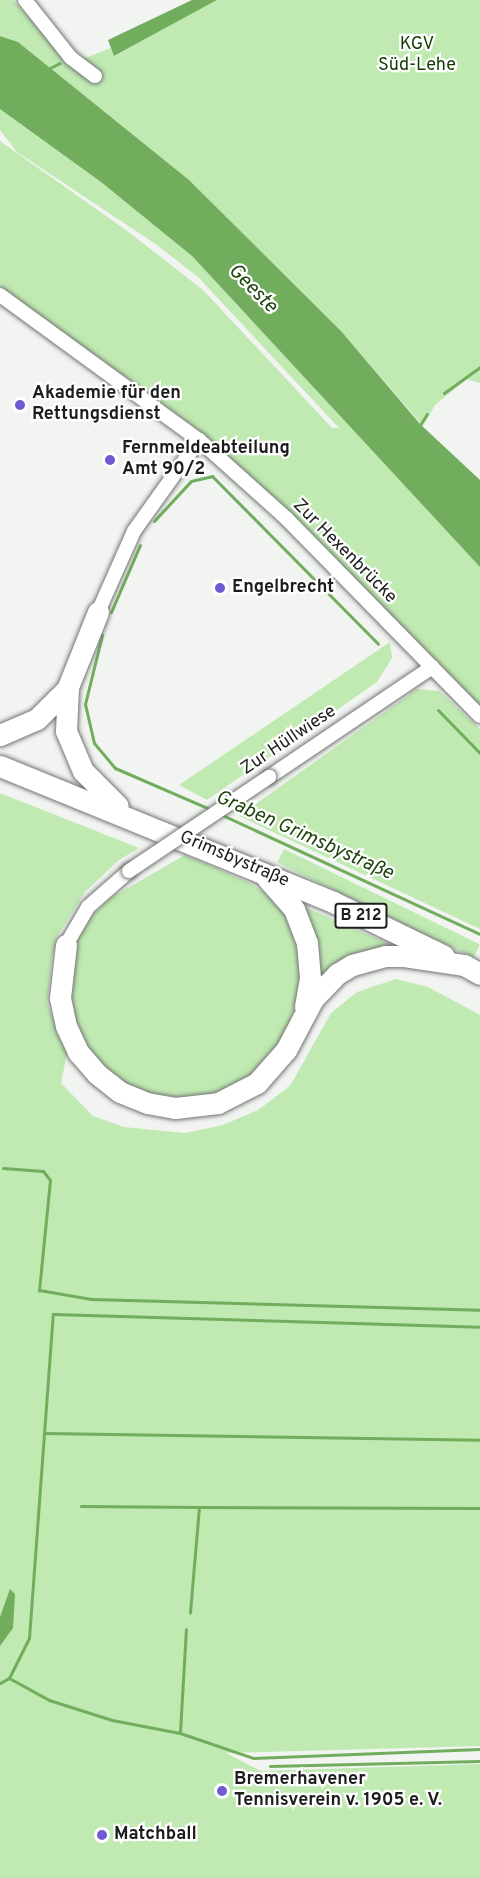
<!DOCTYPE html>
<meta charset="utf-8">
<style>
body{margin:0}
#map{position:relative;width:480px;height:1878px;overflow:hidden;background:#f1f4f1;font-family:Overpass,sans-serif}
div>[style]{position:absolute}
.green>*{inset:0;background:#c0eab2;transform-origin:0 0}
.water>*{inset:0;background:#71ad5d}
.stream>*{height:3px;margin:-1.5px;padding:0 1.5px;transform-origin:1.5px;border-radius:1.5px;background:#71ad5d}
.roads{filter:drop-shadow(0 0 2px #737572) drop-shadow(0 0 2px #737572)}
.minor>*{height:14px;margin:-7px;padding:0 7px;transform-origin:7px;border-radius:7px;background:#fff}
.highway>*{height:21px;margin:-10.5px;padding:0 10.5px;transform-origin:10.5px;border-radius:10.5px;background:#fff}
.bridges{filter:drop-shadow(0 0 2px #737572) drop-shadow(0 0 2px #737572)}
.minor-bridge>*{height:14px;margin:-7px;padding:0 7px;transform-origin:7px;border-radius:7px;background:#fff}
.dots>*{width:16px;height:16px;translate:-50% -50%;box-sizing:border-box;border:3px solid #fff;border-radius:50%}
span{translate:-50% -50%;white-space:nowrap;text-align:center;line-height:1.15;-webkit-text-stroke:4.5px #fff;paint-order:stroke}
.shield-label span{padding:2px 4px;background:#fff;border:2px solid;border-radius:4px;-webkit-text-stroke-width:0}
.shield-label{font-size:16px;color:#1c1d1c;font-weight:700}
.park-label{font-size:18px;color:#123a00}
.poi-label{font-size:18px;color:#1c1d1c;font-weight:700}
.left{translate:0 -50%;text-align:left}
.street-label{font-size:18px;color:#1c1d1c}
.water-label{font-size:20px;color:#1d450c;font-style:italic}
</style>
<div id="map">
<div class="green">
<i style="clip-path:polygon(0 0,13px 0,70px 64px,111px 48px,115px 56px,217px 0,480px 0,480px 383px,467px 379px,435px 405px,423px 426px,341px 331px,189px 180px,18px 42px,0 36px)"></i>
<i style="clip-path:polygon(0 109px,101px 182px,192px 256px,480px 567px,480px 706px,291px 514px,201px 432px,0 287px,0 141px,130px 233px,203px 290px,332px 428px,339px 428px,198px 277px,157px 245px,17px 152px,0 130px)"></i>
<i style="clip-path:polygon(390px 642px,392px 658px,377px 682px,207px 800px,179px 785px)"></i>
<i style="clip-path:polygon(417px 689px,439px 691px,480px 729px,480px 929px,239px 816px)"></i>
<i style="clip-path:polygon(0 793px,139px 848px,119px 860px,85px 892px,56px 938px,51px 963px,47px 1003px,67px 1054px,61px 1083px,93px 1116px,124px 1127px,185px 1133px,223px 1125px,258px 1110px,290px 1086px,331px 1013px,357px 992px,396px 979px,428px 987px,480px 1015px,480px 1746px,226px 1753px,261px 1771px,480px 1764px,480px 1878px,0 1878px)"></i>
<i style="left:284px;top:849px;width:218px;height:15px;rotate:26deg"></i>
<i style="clip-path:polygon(185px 855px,252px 884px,279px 903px,295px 927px,303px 986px,281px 1043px,241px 1087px,192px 1103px,130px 1091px,86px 1053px,65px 989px,75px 939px,89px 919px,109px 899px)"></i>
<i style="clip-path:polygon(291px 901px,403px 950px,315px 988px)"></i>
</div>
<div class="water">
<i style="clip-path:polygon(192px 0,217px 0,114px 56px,108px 40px)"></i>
<i style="clip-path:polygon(0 36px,18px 42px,189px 180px,341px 331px,420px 424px,480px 480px,480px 567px,192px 256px,101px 182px,0 109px)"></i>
<i style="clip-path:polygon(10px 1589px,15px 1594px,13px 1628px,0 1646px,0 1617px)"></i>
</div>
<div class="stream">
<i style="left:48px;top:69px;width:13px;rotate:-27deg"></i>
<i style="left:444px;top:393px;width:44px;rotate:-35.8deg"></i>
<i style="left:420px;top:425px;width:13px;rotate:-58deg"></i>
<i style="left:154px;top:521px;width:54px;rotate:-47.2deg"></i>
<i style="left:191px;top:481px;width:22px;rotate:-13deg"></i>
<i style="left:212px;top:476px;width:236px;rotate:45.3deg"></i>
<i style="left:111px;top:612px;width:73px;rotate:-66.6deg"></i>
<i style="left:102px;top:635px;width:71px;rotate:103.8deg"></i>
<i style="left:85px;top:704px;width:40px;rotate:77deg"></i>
<i style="left:94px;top:743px;width:33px;rotate:50deg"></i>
<i style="left:115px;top:768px;width:106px;rotate:23.4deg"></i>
<i style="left:438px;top:710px;width:60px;rotate:45.7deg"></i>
<i style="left:220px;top:814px;width:286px;rotate:24.8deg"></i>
<i style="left:3px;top:1168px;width:40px;rotate:4.3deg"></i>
<i style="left:43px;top:1171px;width:11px;rotate:52deg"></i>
<i style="left:50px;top:1180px;width:111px;rotate:95.7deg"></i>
<i style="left:39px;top:1290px;width:53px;rotate:9.8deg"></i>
<i style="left:91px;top:1299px;width:389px;rotate:1.6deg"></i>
<i style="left:44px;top:1433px;width:436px;rotate:0.9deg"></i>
<i style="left:81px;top:1506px;width:118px;rotate:0.5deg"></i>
<i style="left:199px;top:1507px;width:106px;rotate:94.9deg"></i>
<i style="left:199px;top:1507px;width:281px;rotate:0.2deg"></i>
<i style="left:9px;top:1678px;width:46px;rotate:28.8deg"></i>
<i style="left:49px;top:1700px;width:66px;rotate:17.6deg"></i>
<i style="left:112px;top:1720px;width:69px;rotate:10.8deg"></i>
<i style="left:180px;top:1733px;width:77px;rotate:18.9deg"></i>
<i style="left:253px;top:1758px;width:227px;rotate:-2.3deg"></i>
<i style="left:0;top:1683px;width:10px;rotate:-29deg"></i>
<i style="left:9px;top:1678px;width:45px;rotate:-63.4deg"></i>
<i style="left:29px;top:1638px;width:325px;rotate:-85.8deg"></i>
<i style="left:53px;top:1314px;width:427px;rotate:1.7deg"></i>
<i style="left:180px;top:1732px;width:103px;rotate:-86.7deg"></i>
<i style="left:270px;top:1766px;width:210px;rotate:-1.4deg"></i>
</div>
<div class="roads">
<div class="minor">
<i style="left:25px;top:0;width:74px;rotate:51.6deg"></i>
<i style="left:71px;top:58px;width:30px;rotate:37deg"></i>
<i style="left:0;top:295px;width:246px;rotate:36.1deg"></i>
<i style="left:199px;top:440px;width:117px;rotate:41.9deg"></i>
<i style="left:286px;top:518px;width:277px;rotate:45.6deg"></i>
<i style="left:98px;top:612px;width:89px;rotate:-66deg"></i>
<i style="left:134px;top:531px;width:112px;rotate:-54.5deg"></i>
<i style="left:269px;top:777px;width:197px;rotate:-34deg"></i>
<i style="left:66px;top:945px;width:44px;rotate:-59.9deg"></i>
<i style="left:88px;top:907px;width:55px;rotate:-41.3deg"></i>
</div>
<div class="highway">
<i style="left:98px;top:612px;width:81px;rotate:111.8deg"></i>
<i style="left:68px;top:687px;width:44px;rotate:92.6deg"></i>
<i style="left:66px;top:731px;width:43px;rotate:67deg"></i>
<i style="left:83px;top:771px;width:49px;rotate:45deg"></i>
<i style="left:0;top:735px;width:40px;rotate:-23.4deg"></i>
<i style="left:37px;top:719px;width:44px;rotate:-45deg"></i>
<i style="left:0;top:766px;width:360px;rotate:22.2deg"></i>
<i style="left:333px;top:902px;width:123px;rotate:25.9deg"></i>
<i style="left:267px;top:878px;width:41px;rotate:48.9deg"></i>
<i style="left:294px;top:909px;width:36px;rotate:69deg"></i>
<i style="left:307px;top:943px;width:35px;rotate:85deg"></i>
<i style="left:310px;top:978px;width:29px;rotate:100deg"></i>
<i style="left:66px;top:945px;width:53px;rotate:96.5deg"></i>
<i style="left:60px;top:998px;width:29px;rotate:78deg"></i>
<i style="left:66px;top:1026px;width:29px;rotate:65deg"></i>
<i style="left:78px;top:1052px;width:29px;rotate:49deg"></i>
<i style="left:97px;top:1074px;width:29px;rotate:38deg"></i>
<i style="left:120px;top:1092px;width:29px;rotate:22deg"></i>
<i style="left:147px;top:1103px;width:28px;rotate:10deg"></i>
<i style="left:175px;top:1108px;width:43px;rotate:-6.6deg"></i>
<i style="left:218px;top:1103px;width:44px;rotate:-27.1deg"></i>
<i style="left:257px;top:1083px;width:44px;rotate:-48.7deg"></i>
<i style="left:286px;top:1050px;width:58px;rotate:-62.1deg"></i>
<i style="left:313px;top:999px;width:35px;rotate:-46deg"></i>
<i style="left:337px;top:974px;width:17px;rotate:-31deg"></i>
<i style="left:352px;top:965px;width:35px;rotate:-15deg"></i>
<i style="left:386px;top:956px;width:18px"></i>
<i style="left:404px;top:956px;width:61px;rotate:8.5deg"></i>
<i style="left:464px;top:965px;width:18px;rotate:29deg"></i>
</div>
</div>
<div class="bridges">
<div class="minor-bridge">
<i style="left:129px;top:871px;width:169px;rotate:-33.9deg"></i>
</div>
</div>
<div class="dots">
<i style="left:20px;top:405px;background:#7159d3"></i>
<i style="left:110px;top:460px;background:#7159d3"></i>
<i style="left:220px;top:588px;background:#7159d3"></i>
<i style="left:222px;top:1791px;background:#7159d3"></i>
<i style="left:102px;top:1835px;background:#7159d3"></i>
</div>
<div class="shield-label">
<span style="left:361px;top:916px">B 212</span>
</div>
<div class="park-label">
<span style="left:417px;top:56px">KGV<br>Süd-Lehe</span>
</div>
<div class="poi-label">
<span class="left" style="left:32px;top:405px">Akademie für den<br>Rettungsdienst</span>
<span class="left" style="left:122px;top:460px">Fernmeldeabteilung<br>Amt 90/2</span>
<span class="left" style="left:232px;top:588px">Engelbrecht</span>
<span class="left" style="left:234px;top:1791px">Bremerhavener<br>Tennisverein v. 1905 e. V.</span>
<span class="left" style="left:114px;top:1835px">Matchball</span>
</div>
<div class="street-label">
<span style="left:344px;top:552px;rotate:45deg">Zur Hexenbrücke</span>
<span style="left:289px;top:741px;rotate:-34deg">Zur Hüllwiese</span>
<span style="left:234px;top:860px;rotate:23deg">Grimsbystraße</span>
</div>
<div class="water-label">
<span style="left:252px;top:289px;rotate:45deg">Geeste</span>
<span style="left:304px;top:836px;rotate:24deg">Graben Grimsbystraße</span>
</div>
</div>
